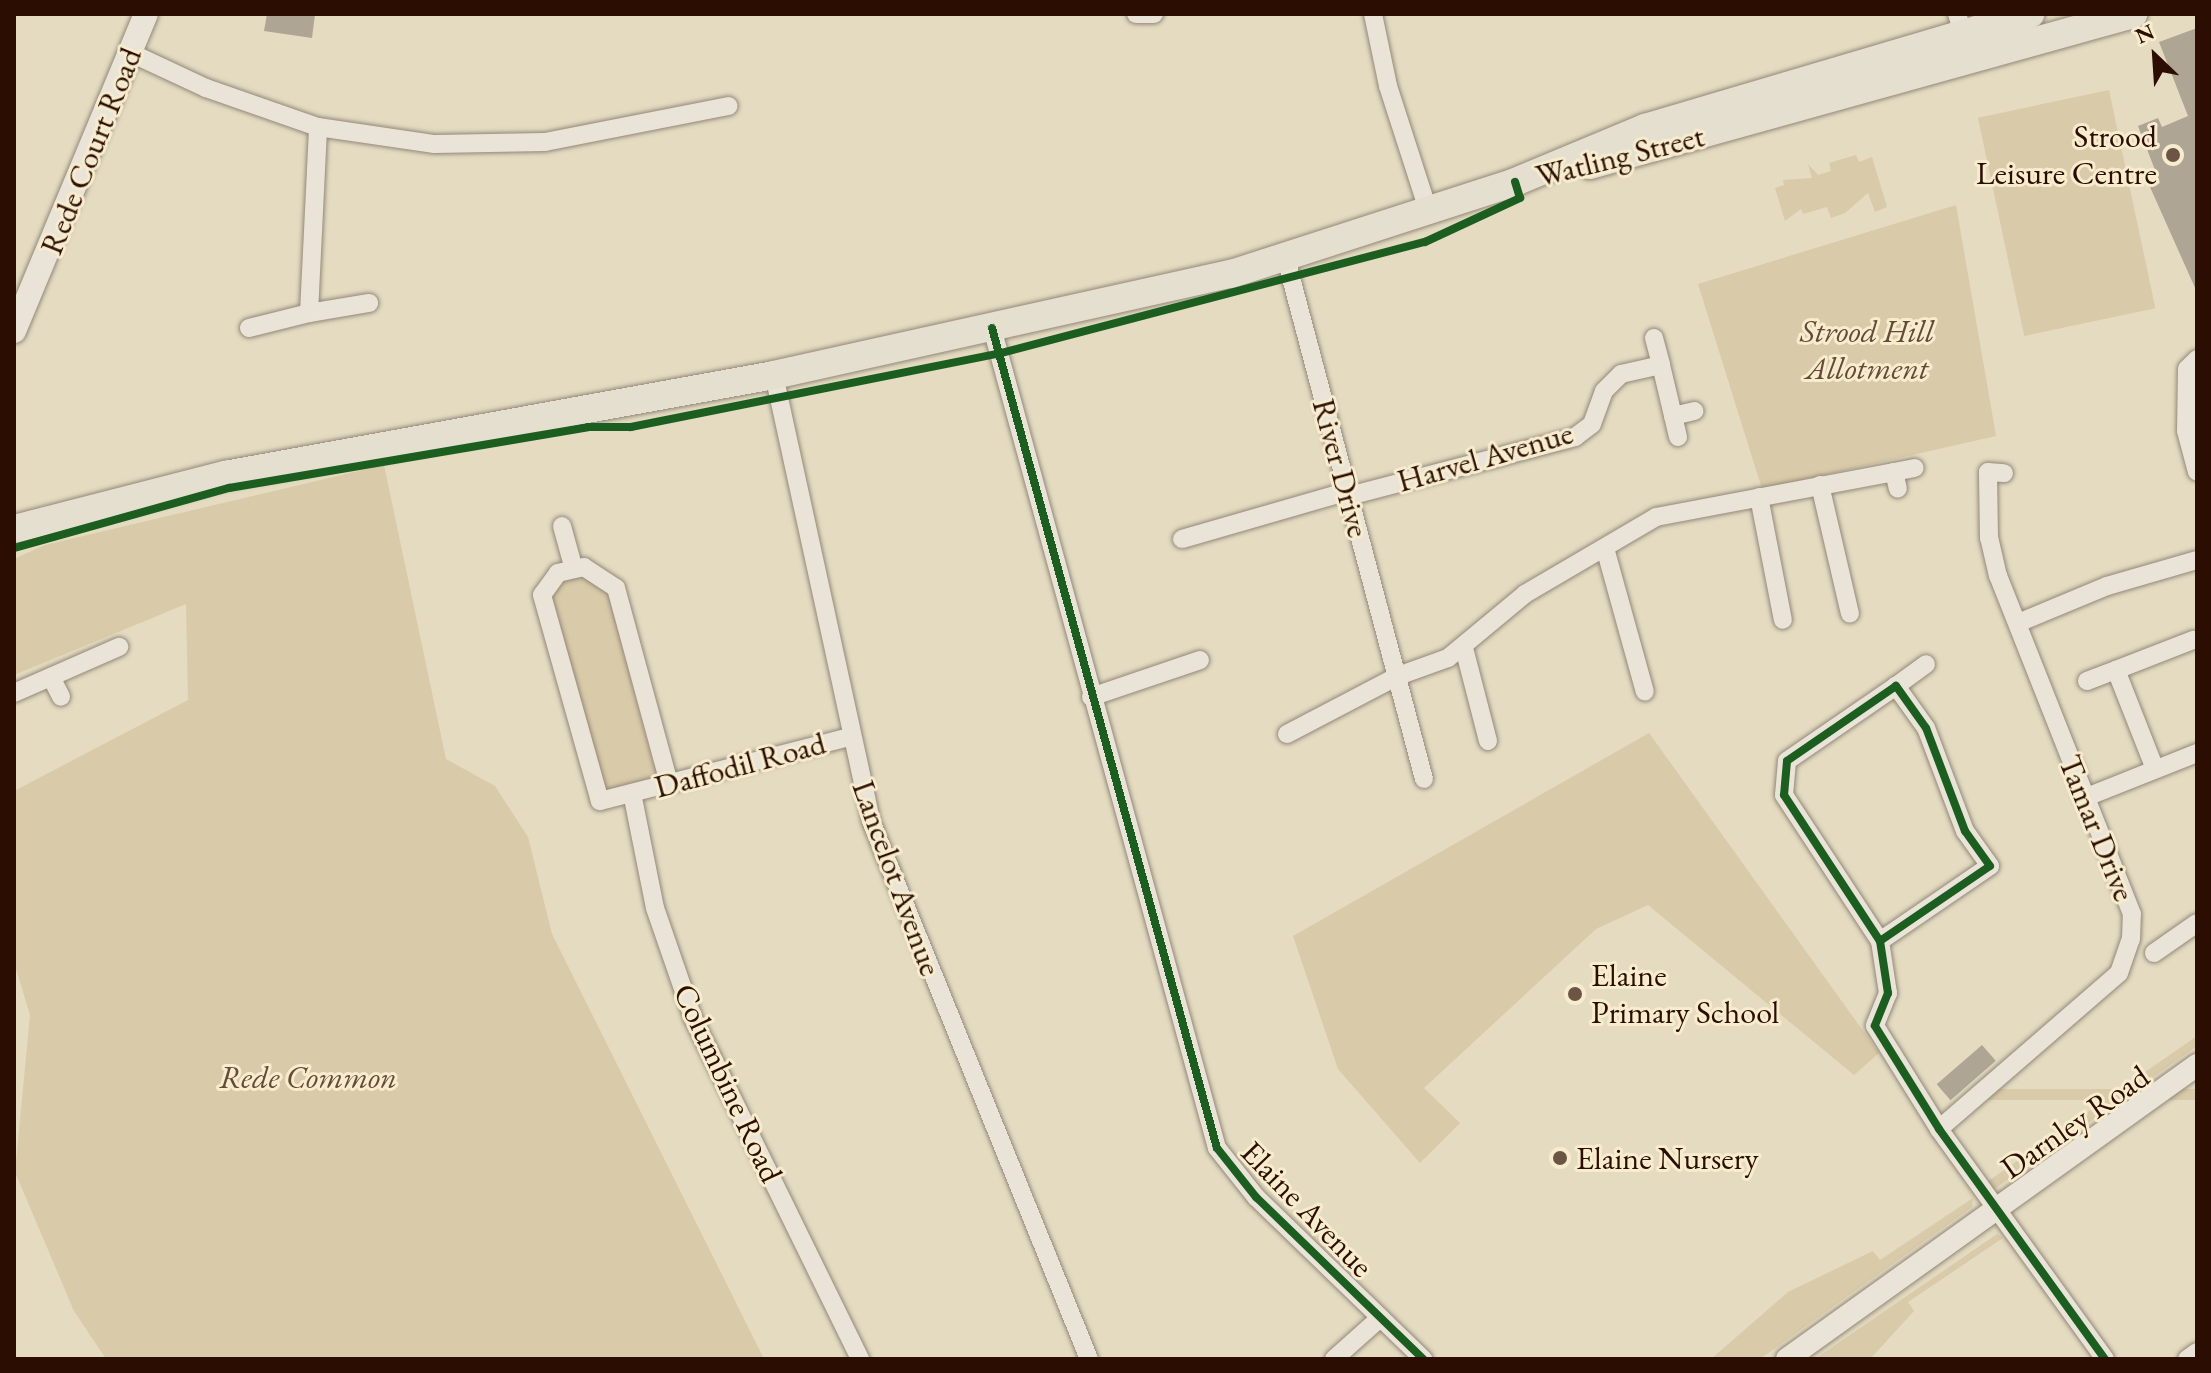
<!DOCTYPE html>
<style>
body{margin:0}
#map{position:relative;width:2211px;height:1373px;overflow:hidden;background:#e4dbc1;font-family:"EB Garamond",serif}
div>[style]{position:absolute}
.green>*{inset:0;background:#d9caa9;transform-origin:0 0}
.building>*{inset:0;background:#aea594;transform-origin:0 0}
.roads{filter:drop-shadow(0 0 2px #928878) drop-shadow(0 0 2px #928878)}
.minor>*{height:18px;margin:-9px;padding:0 9px;transform-origin:9px;border-radius:9px;background:#e9e4d7}
.tertiary>*{height:22px;margin:-11px;padding:0 11px;transform-origin:11px;border-radius:11px;background:#e9e4d7}
.secondary>*{height:24px;margin:-12px;padding:0 12px;transform-origin:12px;border-radius:12px;background:#e9e4d7}
.primary>*{height:28px;margin:-14px;padding:0 14px;transform-origin:14px;border-radius:14px;background:#e5dfd0}
.cycleway>*{height:8px;margin:-4px;padding:0 4px;transform-origin:4px;border-radius:4px;background:#1b5e20}
.dots>*{width:22px;height:22px;translate:-50% -50%;box-sizing:border-box;border:4px solid #f7ecce;border-radius:50%}
span{translate:-50% -50%;white-space:nowrap;text-align:center;line-height:1.15;-webkit-text-stroke:6px #f7ecce;paint-order:stroke}
.poi-label{font-size:32px;color:#2b0d02}
.right{translate:-100% -50%;text-align:right}
.left{translate:0 -50%;text-align:left}
.street-label{font-size:32px;color:#2b0d02}
.park-label{font-size:32px;color:#654b35;font-style:italic}
.frame{position:absolute;inset:0;border:16px solid #2b0d02;pointer-events:none}
.north{position:absolute;left:2115px;top:16px;width:80px;height:80px;-webkit-text-stroke:6px #f7ecce;paint-order:stroke;rotate:335deg;font-size:22px;font-weight:700;line-height:32px;text-align:center;color:#2b0d02}
.north::after{content:'';display:block;margin:auto;width:28px;height:36px;background:#2b0d02;clip-path:polygon(50% 0,100% 100%,50% 72%,0 100%)}
</style>
<div id="map">
<div class="green">
<i style="left:2109px;top:90px;width:223px;height:134px;rotate:78deg"></i>
<i style="clip-path:polygon(1856px 155px,1859px 162px,1872px 157px,1887px 207px,1875px 212px,1868px 193px,1845px 213px,1831px 218px,1827px 207px,1803px 214px,1801px 209px,1785px 221px,1775px 188px,1784px 185px,1783px 180px,1812px 178px,1808px 164px,1818px 175px,1831px 171px,1829px 163px)"></i>
<i style="clip-path:polygon(1956px 205px,1996px 436px,1762px 489px,1698px 284px)"></i>
<i style="clip-path:polygon(384px 465px,446px 759px,495px 786px,528px 837px,552px 934px,764px 1359px,106px 1359px,74px 1311px,15px 1172px,30px 1015px,14px 962px,14px 791px,188px 700px,186px 604px,14px 675px,14px 559px,45px 545px)"></i>
<i style="clip-path:polygon(587px 576px,607px 590px,653px 763px,660px 763px,659px 781px,608px 796px,550px 599px,564px 578px)"></i>
<i style="clip-path:polygon(1649px 733px,1879px 1053px,1854px 1075px,1648px 905px,1596px 929px,1424px 1088px,1460px 1123px,1420px 1163px,1338px 1069px,1293px 936px)"></i>
<i style="clip-path:polygon(2197px 1036px,2197px 1046px,1993px 1190px,1987px 1182px)"></i>
<i style="left:2197px;top:1089px;width:11px;height:211px;rotate:90deg"></i>
<i style="clip-path:polygon(1973px 1198px,1972px 1207px,1760px 1359px,1711px 1359px,1788px 1292px,1873px 1251px,1880px 1260px)"></i>
<i style="clip-path:polygon(1997px 1234px,2003px 1238px,1908px 1302px,1914px 1311px,1870px 1359px,1815px 1359px)"></i>
</div>
<div class="building">
<i style="clip-path:polygon(267px 14px,315px 14px,312px 38px,264px 31px)"></i>
<i style="clip-path:polygon(2197px 28px,2197px 290px,2196px 290px,2150px 187px,2160px 183px,2138px 126px,2158px 118px,2162px 127px,2188px 116px,2159px 42px)"></i>
<i style="left:1982px;top:1045px;width:21px;height:60px;rotate:49deg"></i>
</div>
<div class="roads">
<div class="minor">
<i style="left:1136px;top:14px;width:18px"></i>
<i style="left:1373px;top:14px;width:74px;rotate:78.2deg"></i>
<i style="left:1388px;top:86px;width:130px;rotate:72.1deg"></i>
<i style="left:1957px;top:14px;width:20px;rotate:72deg"></i>
<i style="left:131px;top:53px;width:83px;rotate:25deg"></i>
<i style="left:206px;top:88px;width:119px;rotate:19.2deg"></i>
<i style="left:318px;top:127px;width:118px;rotate:8.3deg"></i>
<i style="left:435px;top:144px;width:110px;rotate:-1deg"></i>
<i style="left:545px;top:142px;width:187px;rotate:-11.1deg"></i>
<i style="left:1286px;top:259px;width:538px;rotate:75.14deg"></i>
<i style="left:309px;top:313px;width:61px;rotate:-9.5deg"></i>
<i style="left:249px;top:328px;width:62px;rotate:-14deg"></i>
<i style="left:309px;top:313px;width:186px;rotate:-87.2deg"></i>
<i style="left:992px;top:328px;width:850px;rotate:74.66deg"></i>
<i style="left:1217px;top:1148px;width:63px;rotate:51.5deg"></i>
<i style="left:1256px;top:1197px;width:233px;rotate:44.1deg"></i>
<i style="left:1654px;top:338px;width:28px;rotate:75deg"></i>
<i style="left:2197px;top:359px;width:14px;rotate:135deg"></i>
<i style="left:2187px;top:369px;width:62px;rotate:90.9deg"></i>
<i style="left:2186px;top:431px;width:42px;rotate:75deg"></i>
<i style="left:774px;top:375px;width:456px;rotate:77.7deg"></i>
<i style="left:871px;top:821px;width:580px;rotate:67.94deg"></i>
<i style="left:1673px;top:416px;width:22px;rotate:-13deg"></i>
<i style="left:1894px;top:472px;width:21px;rotate:-11deg"></i>
<i style="left:1820px;top:485px;width:132px;rotate:76.9deg"></i>
<i style="left:1349px;top:496px;width:234px;rotate:-14.6deg"></i>
<i style="left:1575px;top:437px;width:21px;rotate:-37deg"></i>
<i style="left:1592px;top:424px;width:35px;rotate:-70deg"></i>
<i style="left:1604px;top:391px;width:24px;rotate:-45deg"></i>
<i style="left:1621px;top:374px;width:41px;rotate:-12.7deg"></i>
<i style="left:1661px;top:365px;width:74px;rotate:76.7deg"></i>
<i style="left:1759px;top:497px;width:125px;rotate:79deg"></i>
<i style="left:562px;top:526px;width:41px;rotate:74.6deg"></i>
<i style="left:1182px;top:539px;width:173px;rotate:-16.1deg"></i>
<i style="left:1605px;top:548px;width:149px;rotate:74.5deg"></i>
<i style="left:2018px;top:623px;width:96px;rotate:-22.6deg"></i>
<i style="left:2107px;top:586px;width:94px;rotate:-16.1deg"></i>
<i style="left:1464px;top:648px;width:96px;rotate:75.5deg"></i>
<i style="left:51px;top:677px;width:22px;rotate:63deg"></i>
<i style="left:2087px;top:681px;width:31px;rotate:-21deg"></i>
<i style="left:1896px;top:686px;width:37px;rotate:-36deg"></i>
<i style="left:14px;top:693px;width:115px;rotate:-23.7deg"></i>
<i style="left:1091px;top:697px;width:115px;rotate:-18.7deg"></i>
<i style="left:1287px;top:734px;width:125px;rotate:-27.6deg"></i>
<i style="left:1398px;top:676px;width:53px;rotate:-19.8deg"></i>
<i style="left:1448px;top:658px;width:100px;rotate:-39.7deg"></i>
<i style="left:1525px;top:594px;width:152px;rotate:-30.4deg"></i>
<i style="left:1656px;top:517px;width:242px;rotate:-10.7deg"></i>
<i style="left:1894px;top:472px;width:17px;rotate:77deg"></i>
<i style="left:2155px;top:769px;width:106px;rotate:-111.5deg"></i>
<i style="left:2116px;top:670px;width:83px;rotate:-21.3deg"></i>
<i style="left:669px;top:783px;width:202px;rotate:-105.2deg"></i>
<i style="left:616px;top:588px;width:38px;rotate:-147deg"></i>
<i style="left:584px;top:567px;width:27px;rotate:167deg"></i>
<i style="left:558px;top:573px;width:27px;rotate:126deg"></i>
<i style="left:542px;top:595px;width:214px;rotate:74.3deg"></i>
<i style="left:600px;top:801px;width:257px;rotate:-14.4deg"></i>
<i style="left:632px;top:793px;width:117px;rotate:78.7deg"></i>
<i style="left:655px;top:908px;width:116px;rotate:70.9deg"></i>
<i style="left:693px;top:1018px;width:380px;rotate:63.9deg"></i>
<i style="left:2084px;top:798px;width:122px;rotate:-21.7deg"></i>
<i style="left:1880px;top:941px;width:133px;rotate:-34.3deg"></i>
<i style="left:1990px;top:866px;width:43px;rotate:-125.5deg"></i>
<i style="left:1965px;top:831px;width:110px;rotate:-110.7deg"></i>
<i style="left:1926px;top:728px;width:52px;rotate:-125.5deg"></i>
<i style="left:1896px;top:686px;width:132px;rotate:145.5deg"></i>
<i style="left:1787px;top:761px;width:34px;rotate:95deg"></i>
<i style="left:1784px;top:795px;width:175px;rotate:56.7deg"></i>
<i style="left:1880px;top:941px;width:53px;rotate:81.3deg"></i>
<i style="left:1888px;top:993px;width:35px;rotate:112deg"></i>
<i style="left:1875px;top:1026px;width:121px;rotate:58.1deg"></i>
<i style="left:1939px;top:1129px;width:284px;rotate:54.2deg"></i>
<i style="left:2154px;top:953px;width:52px;rotate:-34.9deg"></i>
<i style="left:1939px;top:1129px;width:238px;rotate:-40.9deg"></i>
<i style="left:2119px;top:973px;width:36px;rotate:-71deg"></i>
<i style="left:2131px;top:939px;width:25px;rotate:-88deg"></i>
<i style="left:2132px;top:914px;width:364px;rotate:-111.6deg"></i>
<i style="left:1998px;top:576px;width:39px;rotate:-103deg"></i>
<i style="left:1989px;top:538px;width:66px;rotate:-90.9deg"></i>
<i style="left:1988px;top:472px;width:16px;rotate:4deg"></i>
<i style="left:1334px;top:1359px;width:62px;rotate:-41.7deg"></i>
<i style="left:2187px;top:1359px;width:12px;rotate:-35deg"></i>
</div>
<div class="tertiary">
<i style="left:1787px;top:1359px;width:505px;rotate:-35.64deg"></i>
</div>
<div class="secondary">
<i style="left:14px;top:331px;width:343px;rotate:-67.4deg"></i>
</div>
<div class="primary">
<i style="left:1590px;top:165px;width:564px;rotate:-15.54deg"></i>
<i style="left:14px;top:529px;width:218px;rotate:-14.4deg"></i>
<i style="left:225px;top:475px;width:558px;rotate:-10.32deg"></i>
<i style="left:774px;top:375px;width:468px;rotate:-12.5deg"></i>
<i style="left:1231px;top:274px;width:299px;rotate:-17.9deg"></i>
<i style="left:1515px;top:182px;width:141px;rotate:-22.6deg"></i>
<i style="left:1645px;top:128px;width:402px;rotate:-16.5deg"></i>
</div>
</div>
<div class="cycleway">
<i style="left:992px;top:328px;width:850px;rotate:74.66deg"></i>
<i style="left:1217px;top:1148px;width:63px;rotate:51.5deg"></i>
<i style="left:1256px;top:1197px;width:233px;rotate:44.1deg"></i>
<i style="left:14px;top:548px;width:223px;rotate:-15.6deg"></i>
<i style="left:229px;top:488px;width:364px;rotate:-9.6deg"></i>
<i style="left:588px;top:427px;width:43px"></i>
<i style="left:631px;top:427px;width:373px;rotate:-11.3deg"></i>
<i style="left:997px;top:354px;width:442px;rotate:-14.7deg"></i>
<i style="left:1425px;top:242px;width:105px;rotate:-24.9deg"></i>
<i style="left:1520px;top:198px;width:17px;rotate:-107deg"></i>
<i style="left:1880px;top:941px;width:133px;rotate:-34.3deg"></i>
<i style="left:1990px;top:866px;width:43px;rotate:-125.5deg"></i>
<i style="left:1965px;top:831px;width:110px;rotate:-110.7deg"></i>
<i style="left:1926px;top:728px;width:52px;rotate:-125.5deg"></i>
<i style="left:1896px;top:686px;width:132px;rotate:145.5deg"></i>
<i style="left:1787px;top:761px;width:34px;rotate:95deg"></i>
<i style="left:1784px;top:795px;width:175px;rotate:56.7deg"></i>
<i style="left:1880px;top:941px;width:53px;rotate:81.3deg"></i>
<i style="left:1888px;top:993px;width:35px;rotate:112deg"></i>
<i style="left:1875px;top:1026px;width:121px;rotate:58.1deg"></i>
<i style="left:1939px;top:1129px;width:284px;rotate:54.2deg"></i>
</div>
<div class="dots">
<i style="left:2173px;top:155px;background:#6c5545"></i>
<i style="left:1575px;top:994px;background:#6c5545"></i>
<i style="left:1560px;top:1158px;background:#6c5545"></i>
</div>
<div class="poi-label">
<span class="right" style="left:2157px;top:155px">Strood<br>Leisure Centre</span>
<span class="left" style="left:1591px;top:994px">Elaine<br>Primary School</span>
<span class="left" style="left:1576px;top:1158px">Elaine Nursery</span>
</div>
<div class="street-label">
<span style="left:91px;top:151px;rotate:-68deg">Rede Court Road</span>
<span style="left:1620px;top:156px;rotate:-14deg">Watling Street</span>
<span style="left:1485px;top:457px;rotate:-16deg">Harvel Avenue</span>
<span style="left:1341px;top:468px;rotate:75deg">River Drive</span>
<span style="left:740px;top:765px;rotate:-15deg">Daffodil Road</span>
<span style="left:2097px;top:828px;rotate:68deg">Tamar Drive</span>
<span style="left:897px;top:878px;rotate:70deg">Lancelot Avenue</span>
<span style="left:728px;top:1083px;rotate:65deg">Columbine Road</span>
<span style="left:2075px;top:1122px;rotate:-35deg">Darnley Road</span>
<span style="left:1307px;top:1209px;rotate:46deg">Elaine Avenue</span>
</div>
<div class="park-label">
<span style="left:1867px;top:350px">Strood Hill<br>Allotment</span>
<span style="left:308px;top:1077px">Rede Common</span>
</div>
<div class="frame"></div>
<div class="north">N</div>
</div>
